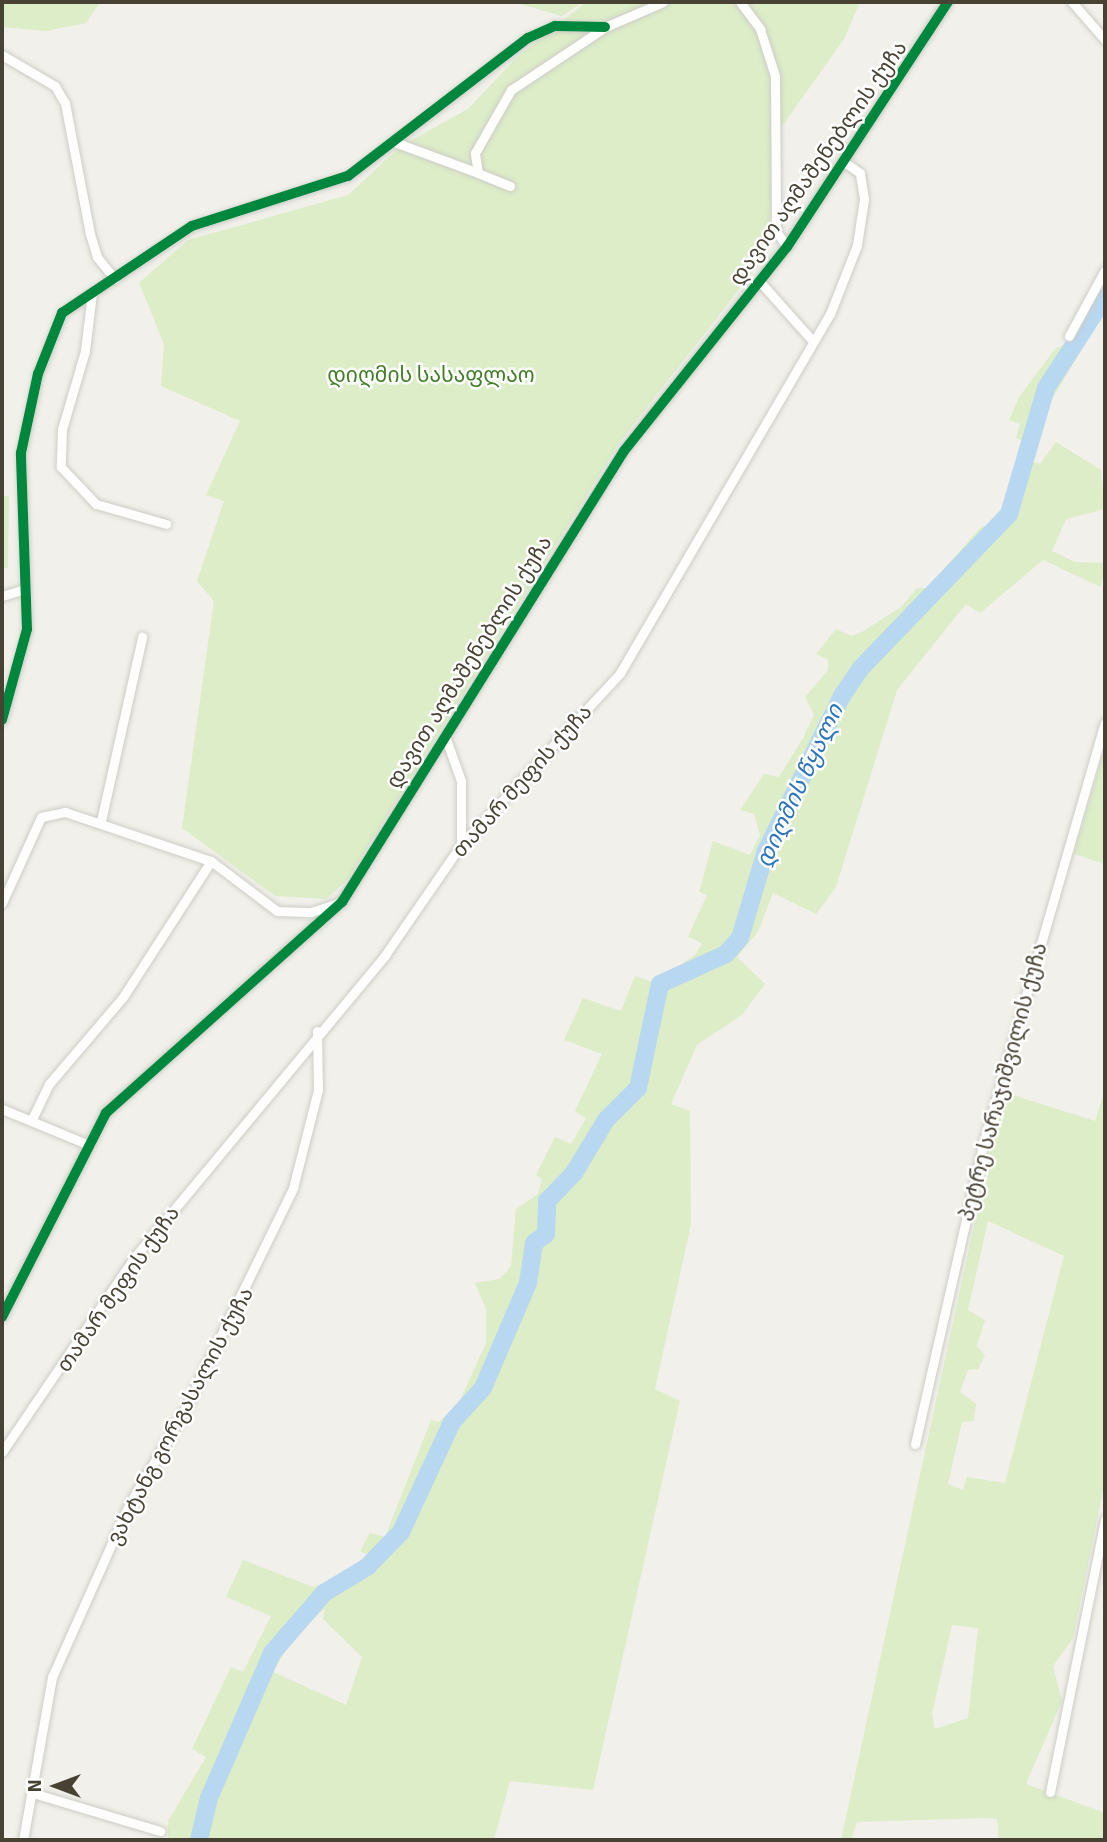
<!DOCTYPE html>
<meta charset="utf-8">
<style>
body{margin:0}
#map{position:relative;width:1107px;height:1842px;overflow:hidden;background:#f1f0ea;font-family:Signika,"Noto Sans Georgian",sans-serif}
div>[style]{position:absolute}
.green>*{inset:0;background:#dcedc8}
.river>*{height:18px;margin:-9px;padding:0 9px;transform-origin:9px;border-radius:9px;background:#b8d7f1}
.roads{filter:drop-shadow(0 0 2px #ceccc6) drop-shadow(0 0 2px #ceccc6)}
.minor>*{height:9px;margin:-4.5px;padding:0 4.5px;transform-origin:4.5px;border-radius:4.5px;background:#fdfdfc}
.tertiary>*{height:10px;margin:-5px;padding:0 5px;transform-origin:5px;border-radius:5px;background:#fdfdfc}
.cycleway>*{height:10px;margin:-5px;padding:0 5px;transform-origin:5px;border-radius:5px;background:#00873e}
span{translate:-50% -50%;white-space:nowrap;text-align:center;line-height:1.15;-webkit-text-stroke:5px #fff;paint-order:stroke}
.street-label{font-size:21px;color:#484235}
.park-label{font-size:21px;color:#407d25}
.water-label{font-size:23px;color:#2873ba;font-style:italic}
.frame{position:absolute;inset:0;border:4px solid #484235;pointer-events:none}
.north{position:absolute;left:21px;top:1751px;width:70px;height:70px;-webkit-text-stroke:5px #fff;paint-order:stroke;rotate:270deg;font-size:19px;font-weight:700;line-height:28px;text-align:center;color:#484235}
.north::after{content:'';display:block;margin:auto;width:24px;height:32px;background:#484235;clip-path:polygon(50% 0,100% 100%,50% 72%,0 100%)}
</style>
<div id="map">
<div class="green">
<i style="clip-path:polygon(2px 2px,100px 2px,86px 23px,46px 31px,2px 27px)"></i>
<i style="clip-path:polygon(513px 2px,583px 2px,562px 16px)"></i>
<i style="clip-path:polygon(586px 2px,860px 2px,844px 39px,773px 139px,769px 251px,619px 443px,347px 880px,327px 899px,275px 896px,182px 828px,214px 601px,197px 581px,224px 501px,206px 495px,240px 421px,161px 386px,164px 344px,139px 283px,188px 240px,348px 195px,401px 146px,468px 109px,516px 58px)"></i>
<i style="clip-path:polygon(evenodd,1105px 276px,1105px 311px,1040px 419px,1032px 462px,1040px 464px,1056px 442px,1101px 470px,1105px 509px,1066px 519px,1052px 551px,1075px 562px,1105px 563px,1101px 587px,1043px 560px,980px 613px,966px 604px,897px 690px,836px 887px,816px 914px,773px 893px,758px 932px,737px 957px,765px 984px,742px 1015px,697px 1045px,671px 1104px,690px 1111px,691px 1224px,655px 1389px,680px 1401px,593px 1790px,510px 1781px,494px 1840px,168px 1840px,168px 1821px,206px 1757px,192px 1749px,231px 1667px,243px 1672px,271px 1616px,226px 1597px,243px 1560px,313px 1587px,352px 1573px,370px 1556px,360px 1551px,370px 1533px,385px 1537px,431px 1420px,438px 1422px,457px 1407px,486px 1343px,486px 1309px,475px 1283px,500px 1279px,511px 1266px,516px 1209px,538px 1194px,542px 1179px,536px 1175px,555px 1137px,571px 1144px,586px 1118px,575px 1111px,602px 1054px,564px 1040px,583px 998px,621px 1011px,635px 976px,655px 983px,696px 954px,702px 943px,688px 937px,707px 895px,699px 892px,713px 841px,750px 855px,760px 835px,754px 814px,740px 810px,764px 774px,779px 777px,803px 738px,814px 715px,805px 697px,828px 670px,828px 660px,816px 654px,836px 629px,851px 636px,862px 632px,901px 607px,917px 588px,927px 588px,982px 526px,992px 526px,1005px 512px,1024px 441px,1016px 438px,1020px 424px,1009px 420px,1019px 397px,1055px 349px,1069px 342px,1105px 276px,325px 1608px,323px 1619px,362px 1657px,346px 1705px,273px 1672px,292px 1640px,325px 1608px)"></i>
<i style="clip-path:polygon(2px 496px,9px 496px,8px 568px,2px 568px)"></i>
<i style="clip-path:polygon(1105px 747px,1105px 864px,1074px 854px)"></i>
<i style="clip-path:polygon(evenodd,1105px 1090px,1105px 1481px,1073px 1638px,1053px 1666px,1062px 1701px,1026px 1784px,1105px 1813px,1105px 1840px,999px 1840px,997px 1819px,984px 1818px,857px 1822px,851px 1840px,841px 1840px,1003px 1092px,1095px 1121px,1105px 1090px,988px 1221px,1064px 1256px,1005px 1483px,967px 1477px,963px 1490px,948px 1484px,962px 1422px,974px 1421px,976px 1404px,960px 1392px,968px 1370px,978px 1369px,985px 1355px,977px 1346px,985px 1320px,968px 1310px,988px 1221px,1105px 1090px,952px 1625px,978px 1628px,968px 1718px,935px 1729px,932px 1714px,952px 1625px)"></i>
</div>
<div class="river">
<i style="left:199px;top:1840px;width:43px;rotate:-76.6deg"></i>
<i style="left:209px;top:1798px;width:158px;rotate:-66.5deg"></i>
<i style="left:272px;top:1653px;width:79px;rotate:-49.1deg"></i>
<i style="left:324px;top:1593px;width:50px;rotate:-31.2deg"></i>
<i style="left:367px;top:1567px;width:49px;rotate:-45.8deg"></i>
<i style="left:401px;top:1532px;width:121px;rotate:-65.1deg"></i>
<i style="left:452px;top:1422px;width:46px;rotate:-47.6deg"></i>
<i style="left:483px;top:1388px;width:114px;rotate:-66.8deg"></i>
<i style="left:528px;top:1283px;width:40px;rotate:-81.5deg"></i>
<i style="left:534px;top:1243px;width:15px;rotate:-37deg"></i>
<i style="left:546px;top:1234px;width:33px;rotate:-88deg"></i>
<i style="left:547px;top:1201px;width:39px;rotate:-46deg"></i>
<i style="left:574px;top:1173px;width:62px;rotate:-58.9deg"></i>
<i style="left:606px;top:1120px;width:45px;rotate:-45deg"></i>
<i style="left:638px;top:1088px;width:106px;rotate:-78.1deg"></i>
<i style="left:660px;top:984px;width:72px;rotate:-24.4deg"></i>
<i style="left:726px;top:954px;width:21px;rotate:-49deg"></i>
<i style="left:740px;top:938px;width:91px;rotate:-73.4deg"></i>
<i style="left:766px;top:851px;width:173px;rotate:-63.9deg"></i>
<i style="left:842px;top:696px;width:34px;rotate:-56deg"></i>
<i style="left:861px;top:668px;width:214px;rotate:-46.1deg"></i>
<i style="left:1009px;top:514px;width:131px;rotate:-73.6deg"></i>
<i style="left:1046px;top:388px;width:108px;rotate:-57deg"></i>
</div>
<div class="roads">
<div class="minor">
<i style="left:740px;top:2px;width:34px;rotate:53deg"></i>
<i style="left:760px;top:29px;width:49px;rotate:72.3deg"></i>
<i style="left:775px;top:76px;width:155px;rotate:89.6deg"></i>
<i style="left:776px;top:231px;width:19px;rotate:55deg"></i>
<i style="left:1072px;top:2px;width:50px;rotate:49deg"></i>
<i style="left:2px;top:55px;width:61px;rotate:30.3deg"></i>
<i style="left:55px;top:86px;width:20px;rotate:60deg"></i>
<i style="left:65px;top:103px;width:133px;rotate:79.2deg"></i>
<i style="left:90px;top:234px;width:24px;rotate:73deg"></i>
<i style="left:97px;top:257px;width:28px;rotate:51deg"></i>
<i style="left:397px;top:143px;width:86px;rotate:20.3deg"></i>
<i style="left:510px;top:186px;width:35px;rotate:-158deg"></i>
<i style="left:478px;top:173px;width:20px;rotate:-99deg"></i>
<i style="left:475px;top:153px;width:73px;rotate:-60.3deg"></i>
<i style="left:511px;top:90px;width:113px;rotate:-33.8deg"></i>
<i style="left:605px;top:27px;width:63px;rotate:-23.3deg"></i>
<i style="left:761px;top:283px;width:75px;rotate:48.2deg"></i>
<i style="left:92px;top:293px;width:58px;rotate:96.9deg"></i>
<i style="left:85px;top:351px;width:81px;rotate:106.4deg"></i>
<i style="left:62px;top:429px;width:38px;rotate:92deg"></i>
<i style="left:61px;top:467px;width:51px;rotate:46.6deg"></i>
<i style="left:96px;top:504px;width:73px;rotate:15.9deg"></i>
<i style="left:1069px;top:336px;width:75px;rotate:-61.4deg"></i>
<i style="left:2px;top:596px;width:21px;rotate:-17deg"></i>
<i style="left:2px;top:720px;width:94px;rotate:-74.6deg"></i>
<i style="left:27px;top:629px;width:176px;rotate:-92deg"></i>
<i style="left:21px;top:453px;width:81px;rotate:-77.9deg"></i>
<i style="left:38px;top:374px;width:66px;rotate:-68.5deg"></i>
<i style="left:62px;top:313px;width:156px;rotate:-33.8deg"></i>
<i style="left:192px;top:226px;width:164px;rotate:-17.8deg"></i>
<i style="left:348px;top:176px;width:227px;rotate:-37.5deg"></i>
<i style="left:528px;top:38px;width:30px;rotate:-24deg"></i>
<i style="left:555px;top:26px;width:50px;rotate:1.1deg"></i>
<i style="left:445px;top:736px;width:48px;rotate:70.4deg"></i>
<i style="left:461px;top:781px;width:64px;rotate:90deg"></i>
<i style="left:101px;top:821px;width:189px;rotate:-77.4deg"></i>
<i style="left:2px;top:903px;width:94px;rotate:-65.6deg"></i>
<i style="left:41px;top:817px;width:25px;rotate:-12deg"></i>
<i style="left:65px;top:812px;width:154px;rotate:18.6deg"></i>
<i style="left:211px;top:861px;width:83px;rotate:37.1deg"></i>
<i style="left:277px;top:911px;width:34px;rotate:2deg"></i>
<i style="left:311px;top:912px;width:33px;rotate:-18deg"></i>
<i style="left:2px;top:1109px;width:92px;rotate:22.4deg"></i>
<i style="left:31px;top:1121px;width:41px;rotate:-64.1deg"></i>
<i style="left:49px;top:1084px;width:114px;rotate:-49.6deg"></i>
<i style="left:123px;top:997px;width:162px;rotate:-57.1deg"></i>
<i style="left:915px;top:1444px;width:303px;rotate:-77.2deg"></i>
<i style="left:982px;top:1148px;width:442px;rotate:-73.9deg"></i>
<i style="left:2px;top:1452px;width:233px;rotate:-55.8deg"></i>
<i style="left:133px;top:1259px;width:395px;rotate:-50.3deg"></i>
<i style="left:385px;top:955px;width:134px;rotate:-55.4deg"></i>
<i style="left:461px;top:845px;width:234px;rotate:-47.2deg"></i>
<i style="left:620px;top:673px;width:416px;rotate:-59.7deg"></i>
<i style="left:830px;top:314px;width:74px;rotate:-68.6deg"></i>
<i style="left:857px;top:245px;width:47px;rotate:-81.3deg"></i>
<i style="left:864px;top:199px;width:26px;rotate:-99deg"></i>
<i style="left:860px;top:173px;width:16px;rotate:-145deg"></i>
<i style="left:1050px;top:1792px;width:278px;rotate:-78.6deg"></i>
<i style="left:33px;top:1793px;width:133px;rotate:16.7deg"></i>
<i style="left:23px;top:1840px;width:166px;rotate:-79.9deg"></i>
<i style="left:52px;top:1677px;width:191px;rotate:-65.9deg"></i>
<i style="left:130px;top:1503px;width:102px;rotate:-59.4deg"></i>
<i style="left:182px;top:1415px;width:253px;rotate:-63.9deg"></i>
<i style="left:293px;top:1188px;width:101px;rotate:-75.7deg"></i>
<i style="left:318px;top:1090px;width:59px;rotate:-91deg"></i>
</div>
<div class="tertiary">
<i style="left:2px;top:1317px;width:229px;rotate:-63deg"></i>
<i style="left:106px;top:1113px;width:317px;rotate:-41.8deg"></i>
<i style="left:342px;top:902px;width:532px;rotate:-57.98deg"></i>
<i style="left:624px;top:451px;width:261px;rotate:-51.4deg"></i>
<i style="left:787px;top:247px;width:293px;rotate:-56.7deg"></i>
</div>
</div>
<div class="cycleway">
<i style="left:2px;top:720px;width:94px;rotate:-74.6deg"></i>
<i style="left:27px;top:629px;width:176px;rotate:-92deg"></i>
<i style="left:21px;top:453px;width:81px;rotate:-77.9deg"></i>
<i style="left:38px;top:374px;width:66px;rotate:-68.5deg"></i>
<i style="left:62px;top:313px;width:156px;rotate:-33.8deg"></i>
<i style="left:192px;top:226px;width:164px;rotate:-17.8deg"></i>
<i style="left:348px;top:176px;width:227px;rotate:-37.5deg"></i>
<i style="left:528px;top:38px;width:30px;rotate:-24deg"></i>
<i style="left:555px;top:26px;width:50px;rotate:1.1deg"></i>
<i style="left:2px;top:1317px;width:229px;rotate:-63deg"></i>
<i style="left:106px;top:1113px;width:317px;rotate:-41.8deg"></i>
<i style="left:342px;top:902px;width:532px;rotate:-57.98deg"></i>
<i style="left:624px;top:451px;width:261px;rotate:-51.4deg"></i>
<i style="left:787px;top:247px;width:293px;rotate:-56.7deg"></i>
</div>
<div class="street-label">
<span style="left:818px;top:163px;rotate:-55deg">დავით აღმაშენებლის ქუჩა</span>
<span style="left:469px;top:662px;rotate:-58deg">დავით აღმაშენებლის ქუჩა</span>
<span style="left:522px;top:781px;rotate:-48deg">თამარ მეფის ქუჩა</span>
<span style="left:1003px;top:1082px;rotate:-75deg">პეტრე სარაჯიშვილის ქუჩა</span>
<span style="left:118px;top:1289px;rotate:-55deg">თამარ მეფის ქუჩა</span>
<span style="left:180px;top:1416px;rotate:-62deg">ვახტანგ გორგასალის ქუჩა</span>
</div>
<div class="park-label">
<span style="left:431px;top:375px">დიღმის სასაფლაო</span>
</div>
<div class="water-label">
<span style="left:800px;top:786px;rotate:-65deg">დიღმის წყალი</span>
</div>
<div class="frame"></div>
<div class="north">N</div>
</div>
